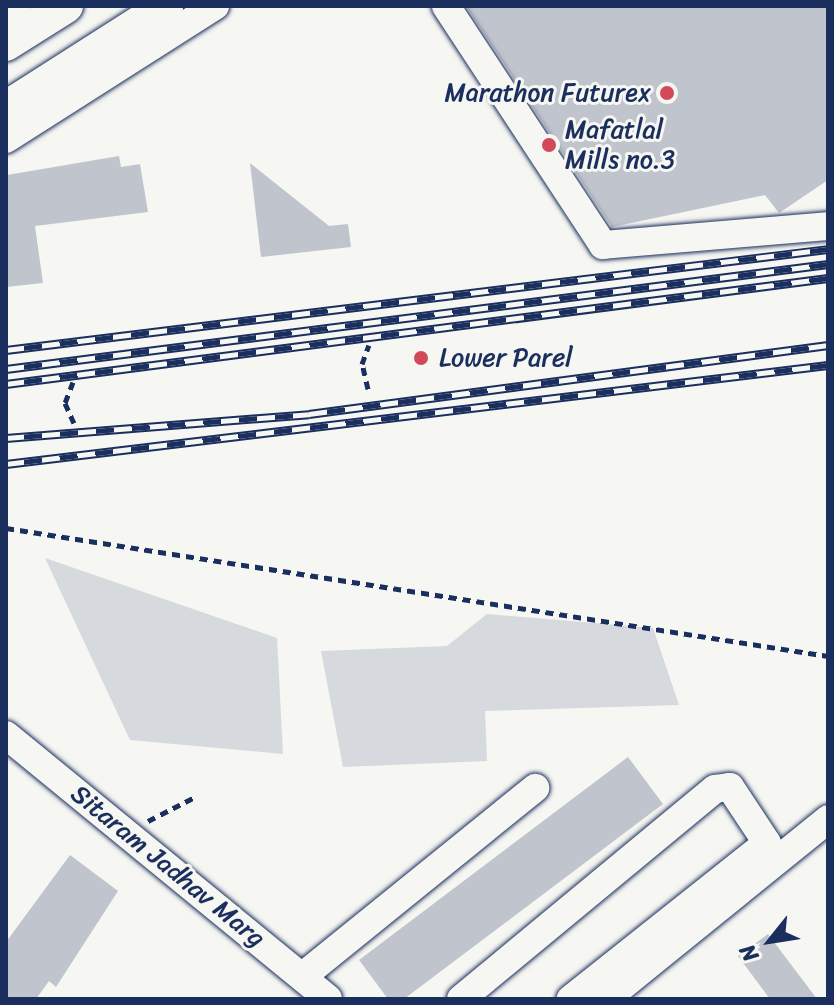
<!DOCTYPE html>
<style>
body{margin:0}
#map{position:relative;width:834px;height:1005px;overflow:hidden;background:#f6f6f2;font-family:Sriracha,sans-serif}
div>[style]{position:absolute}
.green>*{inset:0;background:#d6d9dd}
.building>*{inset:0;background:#c0c4cd}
.path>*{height:5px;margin-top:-2.5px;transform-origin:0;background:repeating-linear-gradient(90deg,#1b2f5e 0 8px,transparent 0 14px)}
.roads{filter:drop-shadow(0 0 2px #1b2f5e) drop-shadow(0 0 2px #1b2f5e)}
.minor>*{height:28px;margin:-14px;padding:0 14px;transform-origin:14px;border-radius:14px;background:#f6f6f2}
.major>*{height:34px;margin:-17px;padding:0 17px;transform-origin:17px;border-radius:17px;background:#f6f6f2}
.rail>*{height:9px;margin-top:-4.5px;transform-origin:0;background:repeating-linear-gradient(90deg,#f6f6f2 0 18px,#1b2f5e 0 36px);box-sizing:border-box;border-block:2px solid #1b2f5e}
.dots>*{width:22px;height:22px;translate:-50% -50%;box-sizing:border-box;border:4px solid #f6f6f2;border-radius:50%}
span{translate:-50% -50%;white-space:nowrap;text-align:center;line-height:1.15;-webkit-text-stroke:6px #f6f6f2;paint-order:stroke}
.poi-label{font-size:26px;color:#1b2f5e}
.right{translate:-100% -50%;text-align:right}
.left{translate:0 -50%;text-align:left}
.street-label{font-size:26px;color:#1b2f5e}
.frame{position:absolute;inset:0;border:8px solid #1b2f5e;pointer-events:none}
.north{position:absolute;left:730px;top:901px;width:80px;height:80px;-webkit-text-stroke:6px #f6f6f2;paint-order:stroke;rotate:240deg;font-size:22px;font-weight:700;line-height:32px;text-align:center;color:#1b2f5e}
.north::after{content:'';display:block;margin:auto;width:28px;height:36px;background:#1b2f5e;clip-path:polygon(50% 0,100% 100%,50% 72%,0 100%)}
</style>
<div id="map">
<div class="green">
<i style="clip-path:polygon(45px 558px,277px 638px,283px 754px,130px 740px)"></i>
<i style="clip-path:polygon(487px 614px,653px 628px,679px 705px,485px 711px,487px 761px,343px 767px,321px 651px,447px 646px)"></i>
</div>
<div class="building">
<i style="clip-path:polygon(466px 6px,828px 6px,828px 180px,779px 213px,765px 195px,612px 227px)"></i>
<i style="clip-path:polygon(119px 156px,121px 167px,140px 164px,148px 212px,35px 226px,43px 283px,6px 287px,7px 175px)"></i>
<i style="clip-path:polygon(250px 163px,329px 226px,348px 224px,351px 247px,261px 257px)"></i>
<i style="clip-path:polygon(628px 757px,663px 804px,404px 999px,388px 999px,359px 960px)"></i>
<i style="clip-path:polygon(70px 855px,118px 891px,56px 987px,49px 981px,36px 999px,6px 999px,6px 942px)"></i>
<i style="clip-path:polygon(768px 934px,817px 999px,770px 999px,738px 956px)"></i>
</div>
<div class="path">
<i style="left:73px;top:382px;width:22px;rotate:111deg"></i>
<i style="left:65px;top:403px;width:22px;rotate:66deg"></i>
<i style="left:368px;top:389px;width:26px;rotate:-103deg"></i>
<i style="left:362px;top:364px;width:20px;rotate:-70deg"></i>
<i style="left:6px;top:528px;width:832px;rotate:8.85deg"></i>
<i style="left:148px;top:821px;width:51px;rotate:-27.1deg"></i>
</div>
<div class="roads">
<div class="minor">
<i style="left:446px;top:6px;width:286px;rotate:56.7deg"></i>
<i style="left:603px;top:245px;width:226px;rotate:-4.8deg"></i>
<i style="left:6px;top:13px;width:13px;rotate:-32deg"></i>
<i style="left:6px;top:139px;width:248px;rotate:-32.5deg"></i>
<i style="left:6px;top:735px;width:416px;rotate:39.3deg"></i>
<i style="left:303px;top:976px;width:299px;rotate:-39deg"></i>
<i style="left:461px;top:999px;width:330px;rotate:-39.6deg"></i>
<i style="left:715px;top:789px;width:15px;rotate:-8deg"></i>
<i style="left:730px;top:787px;width:67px;rotate:56.5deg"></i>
<i style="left:767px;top:843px;width:251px;rotate:141.5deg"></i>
<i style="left:606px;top:999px;width:286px;rotate:-39deg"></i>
</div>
<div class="major">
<i style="left:6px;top:44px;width:71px;rotate:-32.3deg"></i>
<i style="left:6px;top:108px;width:190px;rotate:-32.5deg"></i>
</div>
</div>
<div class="rail">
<i style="left:6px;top:350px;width:828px;rotate:-7deg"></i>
<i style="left:6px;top:369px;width:829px;rotate:-7.28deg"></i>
<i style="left:6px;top:384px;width:829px;rotate:-7.35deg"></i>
<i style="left:6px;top:438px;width:304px;rotate:-4.5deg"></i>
<i style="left:309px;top:414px;width:524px;rotate:-7.57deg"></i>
<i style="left:6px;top:464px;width:828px;rotate:-6.87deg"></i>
</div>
<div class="dots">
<i style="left:667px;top:93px;background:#d1495b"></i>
<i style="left:549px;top:145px;background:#d1495b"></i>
<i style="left:421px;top:358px;background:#d1495b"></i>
</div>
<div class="poi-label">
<span class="right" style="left:651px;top:93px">Marathon Futurex</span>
<span class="left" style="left:565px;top:145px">Mafatlal<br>Mills no.3</span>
<span class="left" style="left:439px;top:358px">Lower Parel</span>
</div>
<div class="street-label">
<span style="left:168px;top:866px;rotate:39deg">Sitaram Jadhav Marg</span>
</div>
<div class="frame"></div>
<div class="north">N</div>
</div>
